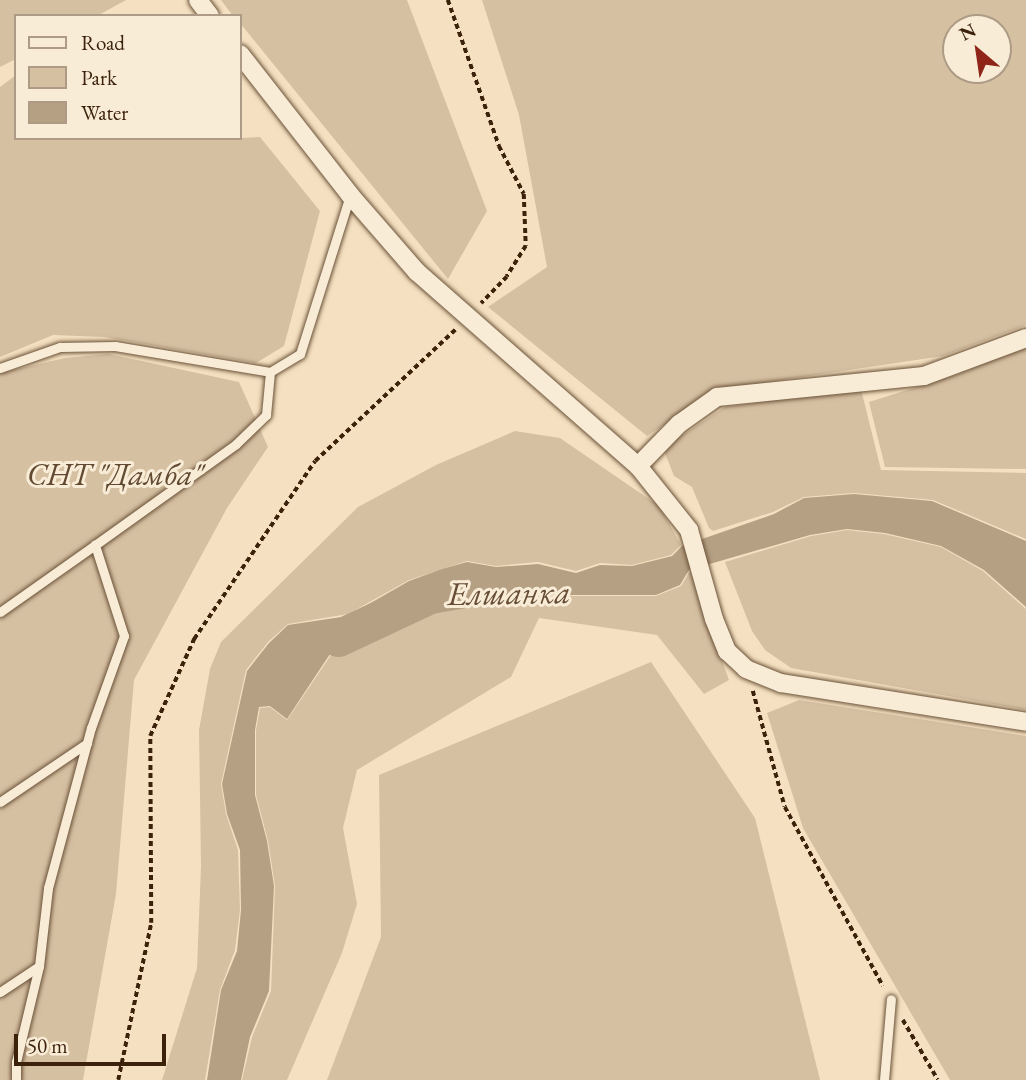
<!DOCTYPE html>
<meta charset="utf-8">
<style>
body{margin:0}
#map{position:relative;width:1026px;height:1080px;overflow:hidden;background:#f5e1c1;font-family:"EB Garamond",serif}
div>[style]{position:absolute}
.green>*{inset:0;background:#d6c0a2}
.water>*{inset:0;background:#b6a083}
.river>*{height:37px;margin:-18.5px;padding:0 18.5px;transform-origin:18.5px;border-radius:18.5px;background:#b6a083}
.path>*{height:3.5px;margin-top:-1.75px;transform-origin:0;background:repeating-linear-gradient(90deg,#3c210b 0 5px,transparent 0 8.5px)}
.roads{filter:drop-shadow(0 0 2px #6a5138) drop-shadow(0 0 2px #6a5138)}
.service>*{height:9px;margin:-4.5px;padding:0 4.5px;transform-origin:4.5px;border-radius:4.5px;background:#f8ecd7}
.minor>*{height:18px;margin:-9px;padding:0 9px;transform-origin:9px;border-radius:9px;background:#f8ecd7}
span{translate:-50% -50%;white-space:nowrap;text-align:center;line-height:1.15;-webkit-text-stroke:6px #f8ecd7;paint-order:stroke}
.park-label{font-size:32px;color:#624931;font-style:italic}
.water-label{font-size:33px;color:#674d35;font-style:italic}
.legend{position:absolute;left:14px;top:14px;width:228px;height:126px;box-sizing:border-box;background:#f8ecd7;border:2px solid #ad9b85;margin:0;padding:9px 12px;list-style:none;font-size:21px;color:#3c210b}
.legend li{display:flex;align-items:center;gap:14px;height:35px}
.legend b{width:35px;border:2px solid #ad9b85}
.north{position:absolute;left:942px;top:14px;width:70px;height:70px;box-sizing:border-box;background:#f8ecd7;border:2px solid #ad9b85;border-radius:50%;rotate:331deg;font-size:19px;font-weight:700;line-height:28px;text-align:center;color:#3c210b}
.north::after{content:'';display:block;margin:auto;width:24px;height:32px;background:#8f2418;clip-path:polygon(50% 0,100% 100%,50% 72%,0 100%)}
.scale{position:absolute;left:14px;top:1034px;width:152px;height:32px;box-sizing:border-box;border:4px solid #3c210b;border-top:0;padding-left:9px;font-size:21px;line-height:24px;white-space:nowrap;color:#3c210b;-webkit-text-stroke:5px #f8ecd7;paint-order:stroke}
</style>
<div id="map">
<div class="green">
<i style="clip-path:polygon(0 0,126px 0,97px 16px,16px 16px,16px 59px,0 67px)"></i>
<i style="clip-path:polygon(221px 0,407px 0,487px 211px,448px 279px,240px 23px,240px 16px,233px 16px)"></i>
<i style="clip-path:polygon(evenodd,482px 0,1026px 0,1026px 325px,943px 356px,716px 390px,647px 436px,488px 307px,547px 267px,519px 115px,482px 0,956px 28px,998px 28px,998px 70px,956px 70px,956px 28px)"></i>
<i style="clip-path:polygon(16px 75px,16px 138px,202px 140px,260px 137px,320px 211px,284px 346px,256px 363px,104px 337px,53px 335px,0 357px,0 87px)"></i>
<i style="clip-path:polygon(1026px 347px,1026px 469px,885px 467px,869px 402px,952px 376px)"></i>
<i style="clip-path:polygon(109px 354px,239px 382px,268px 447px,227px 508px,134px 680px,116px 894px,83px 1080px,0 1080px,0 373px,65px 358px)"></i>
<i style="clip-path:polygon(861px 389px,881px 470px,1026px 473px,1026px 539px,933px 500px,854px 493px,804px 497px,773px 512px,713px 531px,709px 528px,692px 487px,674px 476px,663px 448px,725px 407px)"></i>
<i style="clip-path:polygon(515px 431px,560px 438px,659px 506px,681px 545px,671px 555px,632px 565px,600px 563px,576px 571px,538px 562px,496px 566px,467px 561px,409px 580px,348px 614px,288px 624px,268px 642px,246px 670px,221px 784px,226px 814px,238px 850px,240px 910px,235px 950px,220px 990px,205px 1080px,162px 1080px,197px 968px,201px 866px,199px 730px,210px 669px,221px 642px,358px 507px,436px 465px)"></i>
<i style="clip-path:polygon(847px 530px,884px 534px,941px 547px,983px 571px,1026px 609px,1026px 710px,791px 668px,765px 650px,752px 631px,725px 562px,811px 536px)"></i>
<i style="clip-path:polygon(690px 571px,729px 680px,704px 694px,657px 635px,539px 618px,511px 677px,357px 770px,343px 828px,357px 904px,342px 953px,287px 1080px,242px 1080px,252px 1037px,271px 991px,275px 886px,268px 841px,256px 795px,256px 730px,260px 708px,270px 707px,287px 720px,331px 655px,392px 611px,431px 596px,656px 596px,681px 586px)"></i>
<i style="clip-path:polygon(651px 662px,755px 818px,820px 1080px,327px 1080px,381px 937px,379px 775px)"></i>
<i style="clip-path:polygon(799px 700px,1026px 736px,1026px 1080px,950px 1080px,803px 828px,767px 713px)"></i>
</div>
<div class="water">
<i style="clip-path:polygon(854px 494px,932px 501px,1026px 541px,1026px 607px,984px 570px,941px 546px,885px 533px,847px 529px,810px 535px,689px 570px,680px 585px,656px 595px,430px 595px,392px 610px,330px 654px,287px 719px,270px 706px,259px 707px,255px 730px,255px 795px,267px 841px,274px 886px,269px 991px,250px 1037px,241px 1080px,207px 1080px,221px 990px,237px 951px,241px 910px,240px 850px,227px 814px,222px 784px,247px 671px,269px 643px,288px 625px,348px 616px,409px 581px,442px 569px,467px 562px,496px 567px,538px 564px,576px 573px,600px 565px,632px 566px,672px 556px,682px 546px,774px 514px,804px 498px)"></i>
</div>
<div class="river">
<i style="left:338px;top:638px;width:102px;rotate:-25.1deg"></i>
<i style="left:430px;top:595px;width:36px;rotate:-10deg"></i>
</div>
<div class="path">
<i style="left:448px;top:0;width:155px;rotate:70.7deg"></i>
<i style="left:499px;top:146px;width:54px;rotate:62.5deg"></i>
<i style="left:524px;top:194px;width:52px;rotate:87.8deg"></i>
<i style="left:526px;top:246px;width:36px;rotate:122deg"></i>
<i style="left:507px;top:277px;width:37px;rotate:134deg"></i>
<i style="left:753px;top:691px;width:120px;rotate:74.6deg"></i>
<i style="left:785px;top:807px;width:204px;rotate:61.3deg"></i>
<i style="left:903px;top:1020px;width:69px;rotate:59.7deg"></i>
<i style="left:118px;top:1080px;width:160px;rotate:-78.1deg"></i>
<i style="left:151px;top:923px;width:187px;rotate:-90.3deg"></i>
<i style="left:150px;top:736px;width:107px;rotate:-65.6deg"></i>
<i style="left:194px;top:639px;width:215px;rotate:-55.8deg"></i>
<i style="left:315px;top:461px;width:193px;rotate:-43.1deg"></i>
</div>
<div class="roads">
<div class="service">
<i style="left:0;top:368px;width:64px;rotate:-19.3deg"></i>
<i style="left:60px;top:347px;width:55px;rotate:-1deg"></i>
<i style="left:115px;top:346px;width:157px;rotate:9.5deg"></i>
<i style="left:270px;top:372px;width:35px;rotate:-31deg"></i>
<i style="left:300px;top:354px;width:167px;rotate:-72.5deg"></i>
<i style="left:0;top:612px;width:116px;rotate:-35.2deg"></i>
<i style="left:0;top:802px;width:105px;rotate:-34.1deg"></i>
<i style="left:0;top:992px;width:47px;rotate:-33.7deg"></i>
<i style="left:16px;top:1080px;width:18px;rotate:-90deg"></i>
<i style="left:16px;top:1062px;width:99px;rotate:-76.5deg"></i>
<i style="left:39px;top:966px;width:79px;rotate:-83.4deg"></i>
<i style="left:48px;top:888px;width:166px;rotate:-75deg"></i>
<i style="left:91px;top:728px;width:98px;rotate:-70.3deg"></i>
<i style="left:124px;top:636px;width:96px;rotate:-107.7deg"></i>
<i style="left:95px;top:545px;width:173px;rotate:-35.6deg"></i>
<i style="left:236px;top:444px;width:42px;rotate:-44deg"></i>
<i style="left:266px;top:415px;width:43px;rotate:-84.7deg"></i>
<i style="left:884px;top:1080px;width:81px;rotate:-85.1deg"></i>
</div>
<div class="minor">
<i style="left:198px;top:0;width:20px;rotate:53deg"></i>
<i style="left:240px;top:54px;width:179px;rotate:52deg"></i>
<i style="left:350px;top:195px;width:102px;rotate:49deg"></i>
<i style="left:417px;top:272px;width:294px;rotate:41.3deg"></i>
<i style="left:638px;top:466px;width:82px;rotate:51.4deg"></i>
<i style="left:689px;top:530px;width:92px;rotate:74.3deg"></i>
<i style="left:714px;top:619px;width:35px;rotate:68deg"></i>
<i style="left:727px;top:651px;width:26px;rotate:43deg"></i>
<i style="left:746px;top:669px;width:38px;rotate:22deg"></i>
<i style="left:781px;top:683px;width:248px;rotate:9deg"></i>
<i style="left:638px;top:466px;width:59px;rotate:-45.7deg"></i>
<i style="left:679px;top:424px;width:47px;rotate:-35.4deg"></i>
<i style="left:717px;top:397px;width:208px;rotate:-5.8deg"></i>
<i style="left:924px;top:376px;width:109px;rotate:-20.4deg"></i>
</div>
</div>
<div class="park-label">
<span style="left:115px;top:474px">СНТ "Дамба"</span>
</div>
<div class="water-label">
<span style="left:509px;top:593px;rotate:-1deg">Елшанка</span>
</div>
<ul class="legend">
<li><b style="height:9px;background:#f8ecd7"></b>Road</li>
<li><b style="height:19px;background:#d6c0a2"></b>Park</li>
<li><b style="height:19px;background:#b6a083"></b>Water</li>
</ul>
<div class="north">N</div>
<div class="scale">50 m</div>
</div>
